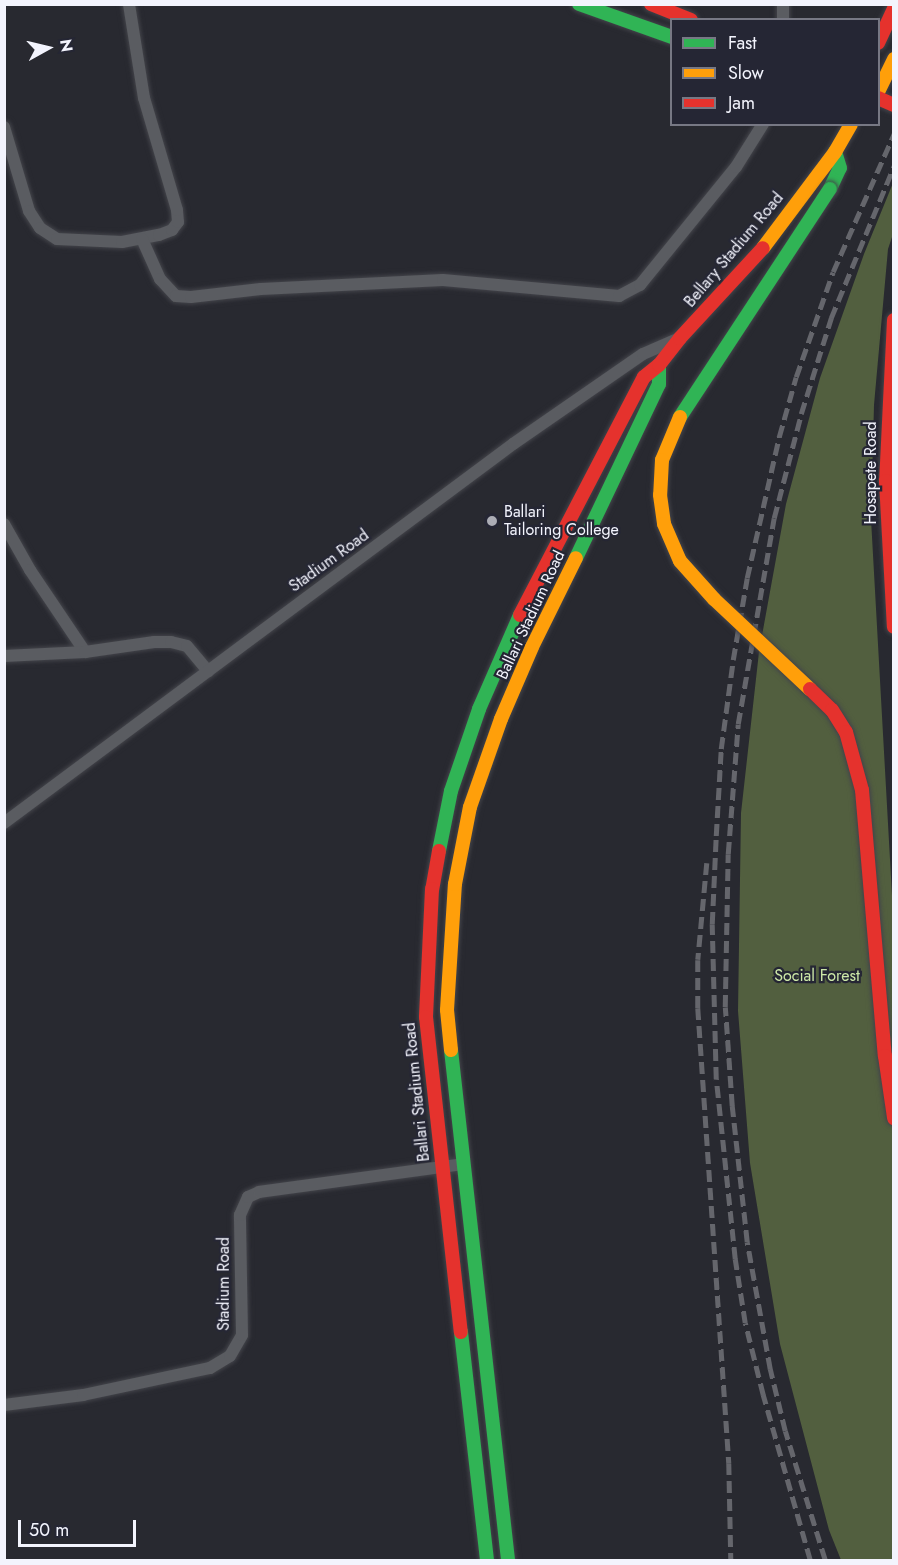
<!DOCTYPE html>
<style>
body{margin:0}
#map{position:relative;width:898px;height:1565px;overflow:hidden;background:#282930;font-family:Jost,sans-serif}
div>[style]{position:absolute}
.forest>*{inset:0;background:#525f3f}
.roads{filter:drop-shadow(0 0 2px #43444a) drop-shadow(0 0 2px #43444a)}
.street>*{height:12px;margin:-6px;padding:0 6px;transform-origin:6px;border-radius:6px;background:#5a5c61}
.fast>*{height:14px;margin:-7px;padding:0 7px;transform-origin:7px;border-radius:7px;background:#30b455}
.slow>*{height:14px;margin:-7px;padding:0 7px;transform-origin:7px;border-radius:7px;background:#ff9f0a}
.jam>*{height:14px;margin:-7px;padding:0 7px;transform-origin:7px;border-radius:7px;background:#e5322d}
.rail>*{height:4.5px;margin-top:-2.25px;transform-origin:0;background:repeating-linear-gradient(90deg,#65666c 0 12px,transparent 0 18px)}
.bridges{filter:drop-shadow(0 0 2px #43444a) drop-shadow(0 0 2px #43444a)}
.fast-bridge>*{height:14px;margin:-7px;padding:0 7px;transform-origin:7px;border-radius:7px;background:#30b455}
.slow-bridge>*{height:14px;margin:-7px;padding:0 7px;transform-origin:7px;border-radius:7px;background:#ff9f0a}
.jam-bridge>*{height:14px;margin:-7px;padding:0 7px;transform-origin:7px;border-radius:7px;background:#e5322d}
.dots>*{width:16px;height:16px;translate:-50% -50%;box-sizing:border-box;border:3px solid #252634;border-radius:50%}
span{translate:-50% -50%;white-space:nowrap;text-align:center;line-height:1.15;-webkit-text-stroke:4.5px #252634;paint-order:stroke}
.street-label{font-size:16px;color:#f3f4fd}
.poi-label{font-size:16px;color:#f3f4fd}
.left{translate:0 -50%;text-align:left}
.park-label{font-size:16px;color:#cee9a8}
.frame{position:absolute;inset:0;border:6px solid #f3f4fd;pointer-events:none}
.legend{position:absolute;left:670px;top:18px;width:210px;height:108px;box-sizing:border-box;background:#252634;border:2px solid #777884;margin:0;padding:8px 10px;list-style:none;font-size:18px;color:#f3f4fd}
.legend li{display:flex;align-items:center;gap:12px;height:30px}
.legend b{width:30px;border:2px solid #777884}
.north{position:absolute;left:18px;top:18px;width:60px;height:60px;-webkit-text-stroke:4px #252634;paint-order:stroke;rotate:82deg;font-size:16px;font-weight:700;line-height:24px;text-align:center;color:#f3f4fd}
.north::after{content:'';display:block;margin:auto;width:21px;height:27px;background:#f3f4fd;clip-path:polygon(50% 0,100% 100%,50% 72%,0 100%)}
.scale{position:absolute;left:18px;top:1520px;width:118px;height:27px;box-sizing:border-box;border:3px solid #f3f4fd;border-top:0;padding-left:8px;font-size:18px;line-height:21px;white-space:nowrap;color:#f3f4fd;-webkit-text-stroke:4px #252634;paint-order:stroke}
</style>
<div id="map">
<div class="forest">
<i style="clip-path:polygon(893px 183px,893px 234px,888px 249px,874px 405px,871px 519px,894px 931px,894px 1560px,841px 1560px,829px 1530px,780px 1344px,750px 1163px,738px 1011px,741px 813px,759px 652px,786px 504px,820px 378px,864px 254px)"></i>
</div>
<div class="roads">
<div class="street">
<i style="left:783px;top:20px;width:16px;rotate:-90deg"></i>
<i style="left:4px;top:127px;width:88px;rotate:73.4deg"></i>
<i style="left:29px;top:211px;width:20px;rotate:57deg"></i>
<i style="left:40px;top:228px;width:20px;rotate:33deg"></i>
<i style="left:57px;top:239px;width:65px;rotate:2.6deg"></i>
<i style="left:122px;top:242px;width:38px;rotate:-11deg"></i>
<i style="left:159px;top:235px;width:14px;rotate:-21deg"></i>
<i style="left:172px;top:230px;width:10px;rotate:-53deg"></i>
<i style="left:178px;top:222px;width:12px;rotate:-95deg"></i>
<i style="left:177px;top:210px;width:117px;rotate:-106.4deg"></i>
<i style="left:144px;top:98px;width:95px;rotate:-99.1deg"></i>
<i style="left:142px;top:239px;width:44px;rotate:65.8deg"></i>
<i style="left:160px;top:279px;width:23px;rotate:47deg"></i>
<i style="left:176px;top:296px;width:15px;rotate:4deg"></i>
<i style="left:191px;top:297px;width:70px;rotate:-6.5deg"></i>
<i style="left:261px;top:289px;width:182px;rotate:-2.8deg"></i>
<i style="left:443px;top:280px;width:177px;rotate:5.2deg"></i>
<i style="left:619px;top:296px;width:24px;rotate:-28deg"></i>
<i style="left:640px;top:285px;width:152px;rotate:-50.9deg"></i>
<i style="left:736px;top:167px;width:51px;rotate:-57.9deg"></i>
<i style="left:4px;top:524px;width:53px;rotate:60.5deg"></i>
<i style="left:30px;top:570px;width:99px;rotate:56.1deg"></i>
<i style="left:4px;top:656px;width:81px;rotate:-2.8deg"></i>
<i style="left:85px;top:652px;width:70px;rotate:-8.2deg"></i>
<i style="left:154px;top:642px;width:17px"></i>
<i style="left:171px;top:642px;width:16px;rotate:14deg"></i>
<i style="left:187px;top:646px;width:33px;rotate:50deg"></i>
<i style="left:4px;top:823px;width:635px;rotate:-36.67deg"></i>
<i style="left:513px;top:444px;width:158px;rotate:-34.7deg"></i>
<i style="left:643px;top:354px;width:40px;rotate:-23.4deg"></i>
<i style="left:4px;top:1405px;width:80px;rotate:-7.2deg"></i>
<i style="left:83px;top:1395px;width:130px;rotate:-12deg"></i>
<i style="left:210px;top:1368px;width:23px;rotate:-31deg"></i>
<i style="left:230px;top:1356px;width:24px;rotate:-60deg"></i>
<i style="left:242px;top:1335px;width:120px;rotate:-91deg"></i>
<i style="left:240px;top:1215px;width:20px;rotate:-66deg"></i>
<i style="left:248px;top:1197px;width:12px;rotate:-24deg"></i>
<i style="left:259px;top:1192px;width:207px;rotate:-7.8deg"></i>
</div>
<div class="fast">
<i style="left:579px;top:4px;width:99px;rotate:19.5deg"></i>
<i style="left:830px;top:189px;width:23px;rotate:-65deg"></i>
<i style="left:840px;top:168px;width:17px;rotate:-107deg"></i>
<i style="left:576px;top:558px;width:193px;rotate:-64.5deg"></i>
<i style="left:659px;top:384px;width:19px;rotate:-90deg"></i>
<i style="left:439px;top:851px;width:61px;rotate:-78.7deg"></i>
<i style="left:451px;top:791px;width:87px;rotate:-71.1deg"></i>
<i style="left:479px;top:709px;width:103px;rotate:-66.4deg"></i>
<i style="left:451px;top:1050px;width:513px;rotate:83.62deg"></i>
<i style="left:461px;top:1332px;width:229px;rotate:83.5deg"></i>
</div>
<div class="slow">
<i style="left:878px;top:92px;width:37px;rotate:-64deg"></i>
<i style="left:763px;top:248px;width:120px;rotate:-53.1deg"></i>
<i style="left:835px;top:152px;width:32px;rotate:-60deg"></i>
<i style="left:451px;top:1050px;width:40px;rotate:-95.7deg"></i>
<i style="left:447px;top:1010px;width:126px;rotate:-86.4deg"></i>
<i style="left:455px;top:884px;width:78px;rotate:-79deg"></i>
<i style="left:470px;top:807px;width:93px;rotate:-70.6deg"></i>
<i style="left:501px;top:719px;width:78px;rotate:-66.7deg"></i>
<i style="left:532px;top:647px;width:99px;rotate:-63.7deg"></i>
</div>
<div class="jam">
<i style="left:651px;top:4px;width:43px;rotate:21.8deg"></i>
<i style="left:878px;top:43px;width:38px;rotate:-65deg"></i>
<i style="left:878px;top:98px;width:17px;rotate:24deg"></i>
<i style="left:894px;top:320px;width:161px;rotate:92.8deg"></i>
<i style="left:886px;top:481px;width:146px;rotate:86.9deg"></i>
<i style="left:520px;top:615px;width:268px;rotate:-62.5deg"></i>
<i style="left:644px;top:377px;width:19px;rotate:-39deg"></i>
<i style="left:659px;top:365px;width:34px;rotate:-52deg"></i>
<i style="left:680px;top:338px;width:122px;rotate:-47.3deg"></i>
<i style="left:439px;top:851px;width:39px;rotate:100deg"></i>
<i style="left:432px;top:889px;width:128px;rotate:92.7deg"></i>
<i style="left:426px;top:1017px;width:317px;rotate:83.7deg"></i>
</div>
</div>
<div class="rail">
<i style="left:707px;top:863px;width:97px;rotate:95.3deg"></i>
<i style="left:698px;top:960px;width:48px;rotate:90deg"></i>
<i style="left:698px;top:1008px;width:456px;rotate:86.1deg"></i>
<i style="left:729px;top:1463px;width:97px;rotate:88.8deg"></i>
<i style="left:810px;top:1560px;width:172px;rotate:-105.9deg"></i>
<i style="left:763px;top:1395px;width:74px;rotate:-104deg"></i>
<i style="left:745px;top:1323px;width:65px;rotate:-98.9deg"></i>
<i style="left:735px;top:1259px;width:181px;rotate:-96deg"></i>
<i style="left:716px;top:1079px;width:155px;rotate:-91.5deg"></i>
<i style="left:712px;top:924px;width:88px;rotate:-87.4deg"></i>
<i style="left:716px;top:836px;width:87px;rotate:-86.7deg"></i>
<i style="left:721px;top:749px;width:90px;rotate:-82.3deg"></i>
<i style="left:733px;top:660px;width:83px;rotate:-80.3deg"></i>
<i style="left:747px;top:578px;width:145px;rotate:-77.2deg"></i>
<i style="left:779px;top:437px;width:62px;rotate:-74.2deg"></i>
<i style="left:796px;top:377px;width:111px;rotate:-70.6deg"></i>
<i style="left:833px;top:272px;width:151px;rotate:-66.2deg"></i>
<i style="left:825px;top:1560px;width:135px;rotate:-107.2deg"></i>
<i style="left:785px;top:1431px;width:64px;rotate:-103.6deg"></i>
<i style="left:770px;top:1369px;width:129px;rotate:-100.3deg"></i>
<i style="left:747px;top:1242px;width:137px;rotate:-96.3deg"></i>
<i style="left:732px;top:1106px;width:99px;rotate:-94deg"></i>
<i style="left:725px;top:1007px;width:153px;rotate:-88.9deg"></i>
<i style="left:728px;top:854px;width:130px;rotate:-85.6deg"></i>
<i style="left:738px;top:724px;width:209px;rotate:-80.1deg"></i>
<i style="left:774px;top:518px;width:107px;rotate:-75.4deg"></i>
<i style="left:801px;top:414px;width:101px;rotate:-72.6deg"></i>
<i style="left:831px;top:318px;width:165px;rotate:-67.5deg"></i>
</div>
<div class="bridges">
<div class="fast-bridge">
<i style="left:680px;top:417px;width:273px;rotate:-56.7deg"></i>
</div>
<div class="slow-bridge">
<i style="left:680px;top:417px;width:47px;rotate:112.7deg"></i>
<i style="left:662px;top:460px;width:35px;rotate:93deg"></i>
<i style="left:660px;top:495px;width:29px;rotate:82deg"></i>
<i style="left:664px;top:524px;width:40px;rotate:66.6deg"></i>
<i style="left:680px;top:561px;width:51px;rotate:48.2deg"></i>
<i style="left:714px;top:599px;width:132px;rotate:43.2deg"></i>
</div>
<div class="jam-bridge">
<i style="left:810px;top:689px;width:30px;rotate:44deg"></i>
<i style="left:832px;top:710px;width:26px;rotate:58deg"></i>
<i style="left:846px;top:732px;width:60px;rotate:74.6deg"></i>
<i style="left:862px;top:790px;width:267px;rotate:85.1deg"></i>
<i style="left:885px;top:1056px;width:63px;rotate:81.7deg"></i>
</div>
</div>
<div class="dots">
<i style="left:492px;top:521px;background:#acadb5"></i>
</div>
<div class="street-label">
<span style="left:734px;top:250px;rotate:-50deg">Bellary Stadium Road</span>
<span style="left:871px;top:473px;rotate:-90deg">Hosapete Road</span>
<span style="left:329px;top:561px;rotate:-36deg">Stadium Road</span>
<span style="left:531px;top:615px;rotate:-65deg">Ballari Stadium Road</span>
<span style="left:417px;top:1092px;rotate:-96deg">Ballari Stadium Road</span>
<span style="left:224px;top:1284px;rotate:-90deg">Stadium Road</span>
</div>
<div class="poi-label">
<span class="left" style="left:504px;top:521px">Ballari<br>Tailoring College</span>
</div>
<div class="park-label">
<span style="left:817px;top:976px">Social Forest</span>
</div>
<div class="frame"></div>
<ul class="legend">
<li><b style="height:8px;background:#30b455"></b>Fast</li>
<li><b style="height:8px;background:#ff9f0a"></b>Slow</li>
<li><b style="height:8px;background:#e5322d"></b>Jam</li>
</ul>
<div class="north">N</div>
<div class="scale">50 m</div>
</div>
